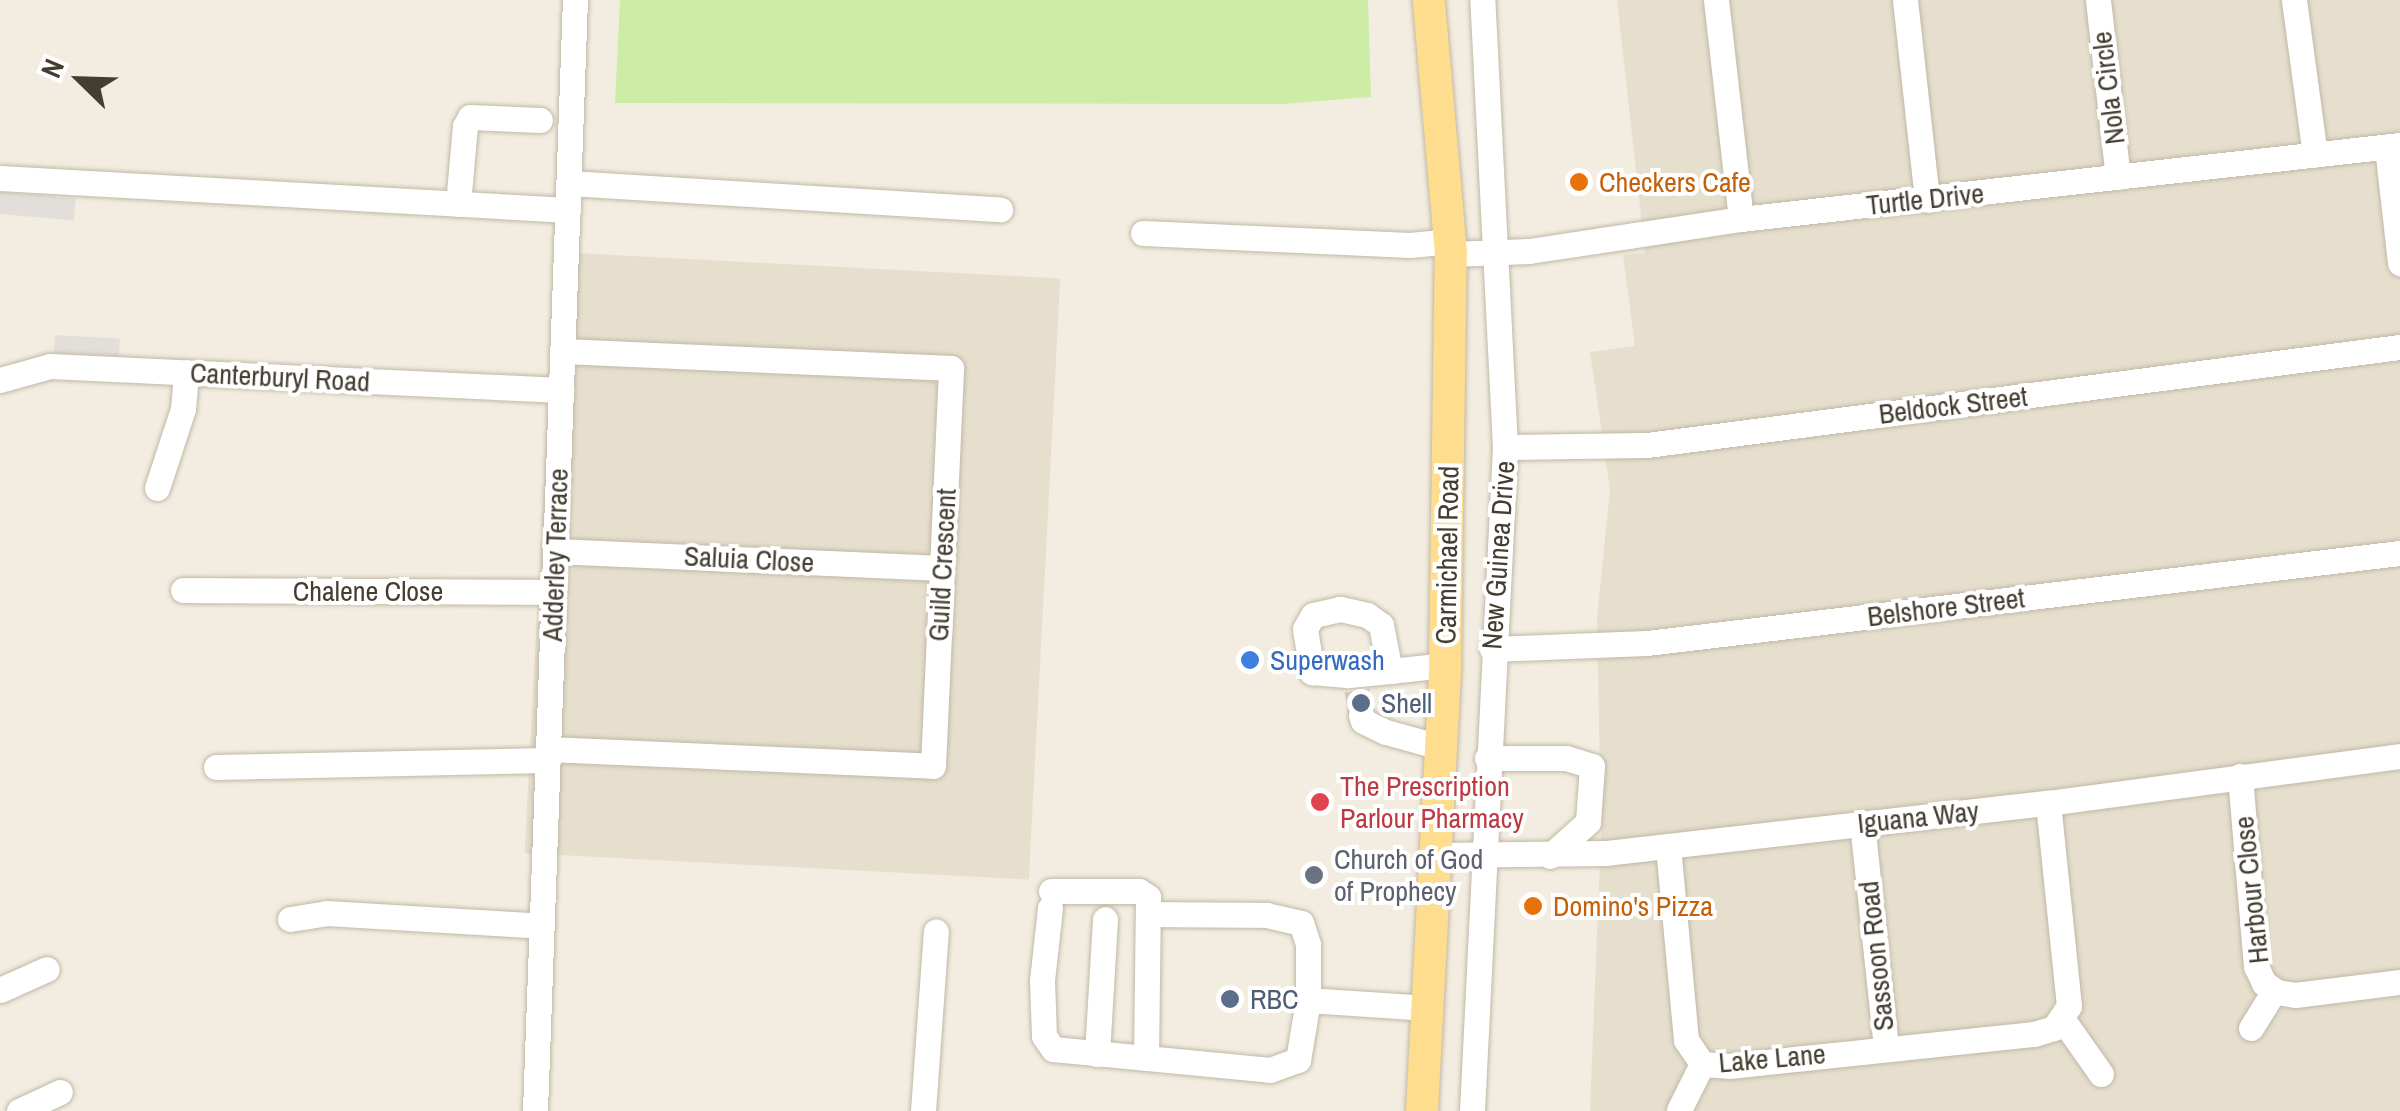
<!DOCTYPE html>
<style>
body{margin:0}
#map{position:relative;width:2400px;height:1111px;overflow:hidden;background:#f3ede1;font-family:"Archivo Narrow",sans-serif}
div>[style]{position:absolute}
.residential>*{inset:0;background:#e7dfce;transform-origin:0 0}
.green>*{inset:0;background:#cdeca5}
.parking>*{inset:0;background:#e2dfdb;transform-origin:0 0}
.minor-tunnel>*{height:25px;margin-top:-12.5px;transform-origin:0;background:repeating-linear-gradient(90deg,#d0cabe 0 25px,transparent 0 37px)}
.roads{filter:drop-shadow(0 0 2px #c1b8a6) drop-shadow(0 0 2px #c1b8a6)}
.minor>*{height:25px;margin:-12.5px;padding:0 12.5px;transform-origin:12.5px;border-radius:12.5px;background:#fff}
.major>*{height:32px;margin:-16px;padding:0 16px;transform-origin:16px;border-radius:16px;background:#ffdd8e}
.dots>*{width:28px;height:28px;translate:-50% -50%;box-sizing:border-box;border:5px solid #fff;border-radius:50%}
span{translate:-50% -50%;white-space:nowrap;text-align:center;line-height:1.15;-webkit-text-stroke:8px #fff;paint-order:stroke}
.street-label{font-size:28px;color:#443d31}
.food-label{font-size:28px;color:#c56008}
.left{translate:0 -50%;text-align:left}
.shop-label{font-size:28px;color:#366cbe}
.service-label{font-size:28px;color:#4e5e75}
.health-label{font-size:28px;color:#be3a42}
.worship-label{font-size:28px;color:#5b616d}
.north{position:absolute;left:30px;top:30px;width:100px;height:100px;-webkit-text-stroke:8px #fff;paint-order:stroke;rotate:293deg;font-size:28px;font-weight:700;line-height:40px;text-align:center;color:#443d31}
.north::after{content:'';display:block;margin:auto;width:35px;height:45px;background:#443d31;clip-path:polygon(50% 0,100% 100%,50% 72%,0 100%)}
</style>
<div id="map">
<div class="residential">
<i style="clip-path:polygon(1617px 0,2400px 0,2400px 1111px,1590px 1111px,1601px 831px,1597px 618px,1610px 489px,1590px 352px,1635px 346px,1623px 255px,1645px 253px)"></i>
<i style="left:556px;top:252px;width:505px;height:602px;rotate:3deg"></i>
</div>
<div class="green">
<i style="clip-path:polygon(620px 0,1368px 0,1371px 97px,1282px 104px,615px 103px)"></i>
</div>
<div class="parking">
<i style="left:0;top:192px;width:76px;height:22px;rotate:5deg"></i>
<i style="left:55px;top:335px;width:65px;height:18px;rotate:3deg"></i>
</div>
<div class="minor-tunnel">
<i style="left:1357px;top:690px;width:25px;rotate:81deg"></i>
</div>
<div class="roads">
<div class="minor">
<i style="left:1716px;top:0;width:220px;rotate:83.5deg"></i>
<i style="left:1905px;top:0;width:201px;rotate:83.7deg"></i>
<i style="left:2098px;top:0;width:178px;rotate:83.6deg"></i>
<i style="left:2294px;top:0;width:156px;rotate:82.3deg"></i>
<i style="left:2387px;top:147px;width:117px;rotate:83.6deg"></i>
<i style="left:0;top:178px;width:569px;rotate:3.22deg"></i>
<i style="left:569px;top:183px;width:432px;rotate:3.5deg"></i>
<i style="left:458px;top:204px;width:78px;rotate:-84.9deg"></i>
<i style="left:465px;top:126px;width:10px;rotate:-61deg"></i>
<i style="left:470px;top:117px;width:70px;rotate:2.5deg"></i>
<i style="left:1143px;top:233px;width:267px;rotate:2.6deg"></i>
<i style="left:1410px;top:245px;width:41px;rotate:-5.6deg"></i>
<i style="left:1451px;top:254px;width:78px;rotate:-2.2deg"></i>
<i style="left:1529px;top:251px;width:214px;rotate:-8.6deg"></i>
<i style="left:1741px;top:219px;width:663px;rotate:-6.41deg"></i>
<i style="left:0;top:380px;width:52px;rotate:-15.6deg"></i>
<i style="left:50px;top:366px;width:512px;rotate:2.69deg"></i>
<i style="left:1505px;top:447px;width:142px;rotate:-0.8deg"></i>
<i style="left:1647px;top:445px;width:759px;rotate:-7.42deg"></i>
<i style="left:157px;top:488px;width:83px;rotate:-71.8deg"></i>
<i style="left:183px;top:409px;width:37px;rotate:-85deg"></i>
<i style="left:555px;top:551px;width:387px;rotate:2.5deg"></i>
<i style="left:183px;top:590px;width:371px;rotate:0.3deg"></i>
<i style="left:1492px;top:649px;width:155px;rotate:-2.2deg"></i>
<i style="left:1647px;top:643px;width:758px;rotate:-6.82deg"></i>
<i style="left:1390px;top:671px;width:47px;rotate:-101.1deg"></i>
<i style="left:1381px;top:625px;width:17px;rotate:-144deg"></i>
<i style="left:1367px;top:615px;width:28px;rotate:-167deg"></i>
<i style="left:1340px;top:609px;width:28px;rotate:167deg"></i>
<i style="left:1313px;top:615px;width:16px;rotate:120deg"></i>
<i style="left:1305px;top:629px;width:44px;rotate:80.8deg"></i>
<i style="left:1312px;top:672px;width:37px;rotate:5deg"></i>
<i style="left:1349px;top:675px;width:41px;rotate:-5.6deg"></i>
<i style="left:1390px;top:671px;width:55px;rotate:-6.2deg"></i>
<i style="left:1361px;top:715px;width:6px;rotate:72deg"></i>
<i style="left:1363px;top:721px;width:25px;rotate:26deg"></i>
<i style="left:1386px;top:732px;width:56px;rotate:15.5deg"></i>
<i style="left:548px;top:749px;width:385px;rotate:2.5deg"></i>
<i style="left:933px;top:766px;width:398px;rotate:-87.4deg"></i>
<i style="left:951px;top:368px;width:388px;rotate:-177.5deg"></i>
<i style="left:1487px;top:758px;width:79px"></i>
<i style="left:1566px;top:758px;width:27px;rotate:17deg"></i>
<i style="left:1592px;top:766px;width:56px;rotate:94.1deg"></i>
<i style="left:1588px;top:822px;width:51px;rotate:138.2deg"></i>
<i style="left:216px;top:767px;width:332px;rotate:-1.2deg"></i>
<i style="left:2240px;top:776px;width:191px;rotate:85.2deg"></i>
<i style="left:2256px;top:966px;width:19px;rotate:65deg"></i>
<i style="left:2264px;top:983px;width:16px;rotate:35deg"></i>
<i style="left:2277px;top:992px;width:18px;rotate:9deg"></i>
<i style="left:2295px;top:995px;width:106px;rotate:-7.1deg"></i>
<i style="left:1862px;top:823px;width:225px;rotate:83.9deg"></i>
<i style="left:1668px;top:846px;width:195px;rotate:84.7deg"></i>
<i style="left:1686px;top:1040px;width:29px;rotate:56deg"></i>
<i style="left:1702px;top:1064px;width:27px;rotate:4deg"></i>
<i style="left:1729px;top:1066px;width:307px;rotate:-6deg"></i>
<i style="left:2034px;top:1034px;width:21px;rotate:-17deg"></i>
<i style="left:2054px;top:1028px;width:27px;rotate:-56deg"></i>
<i style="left:2069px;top:1006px;width:204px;rotate:-95.9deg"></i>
<i style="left:1435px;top:855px;width:171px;rotate:-0.7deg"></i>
<i style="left:1606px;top:853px;width:445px;rotate:-6.5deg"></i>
<i style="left:2048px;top:803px;width:355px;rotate:-7.6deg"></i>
<i style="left:1051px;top:891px;width:88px"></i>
<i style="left:1139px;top:891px;width:11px;rotate:34deg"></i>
<i style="left:1148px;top:897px;width:160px;rotate:90.7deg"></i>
<i style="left:1050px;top:908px;width:73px;rotate:96.3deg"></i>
<i style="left:1042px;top:981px;width:55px;rotate:87.9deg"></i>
<i style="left:1044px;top:1036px;width:16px;rotate:55deg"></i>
<i style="left:1053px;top:1049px;width:218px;rotate:5.5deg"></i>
<i style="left:1270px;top:1070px;width:30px;rotate:-20deg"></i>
<i style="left:1298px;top:1060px;width:61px;rotate:-80.5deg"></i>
<i style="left:1308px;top:1000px;width:56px;rotate:-90deg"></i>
<i style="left:1308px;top:944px;width:22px;rotate:-108deg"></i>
<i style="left:1301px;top:923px;width:35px;rotate:-167deg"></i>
<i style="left:1267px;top:915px;width:116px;rotate:-179.5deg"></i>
<i style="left:290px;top:919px;width:36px;rotate:-9deg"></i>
<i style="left:326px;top:913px;width:216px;rotate:3.4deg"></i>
<i style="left:0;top:990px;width:51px;rotate:-24.1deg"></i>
<i style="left:1308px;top:1000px;width:120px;rotate:3.8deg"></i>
<i style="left:2063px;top:1020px;width:66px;rotate:54.9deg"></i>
<i style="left:2251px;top:1028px;width:44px;rotate:-58.1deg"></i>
<i style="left:1097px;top:1054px;width:135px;rotate:-86.6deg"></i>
<i style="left:1679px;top:1110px;width:51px;rotate:-63.4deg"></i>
<i style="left:19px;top:1111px;width:45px;rotate:-24.9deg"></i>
<i style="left:535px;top:1111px;width:1112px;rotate:-87.94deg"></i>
<i style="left:923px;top:1111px;width:180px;rotate:-85.9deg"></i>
<i style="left:1472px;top:1111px;width:665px;rotate:-87.15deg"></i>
<i style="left:1505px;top:447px;width:448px;rotate:-92.9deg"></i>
</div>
<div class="major">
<i style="left:1422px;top:1111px;width:447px;rotate:-87deg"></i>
<i style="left:1445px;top:665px;width:411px;rotate:-89.2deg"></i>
<i style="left:1451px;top:254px;width:255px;rotate:-95deg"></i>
</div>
</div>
<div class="dots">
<i style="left:1579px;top:182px;background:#e8710a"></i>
<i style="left:1250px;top:660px;background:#3f7fe0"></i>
<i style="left:1361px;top:703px;background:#5c6f8a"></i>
<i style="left:1320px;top:802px;background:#e0444e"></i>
<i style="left:1314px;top:875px;background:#6b7280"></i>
<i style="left:1533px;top:906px;background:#e8710a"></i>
<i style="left:1230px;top:999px;background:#5c6f8a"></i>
</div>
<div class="street-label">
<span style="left:2108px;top:88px;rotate:-97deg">Nola Circle</span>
<span style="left:1925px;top:199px;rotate:-6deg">Turtle Drive</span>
<span style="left:280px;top:377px;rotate:3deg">Canterburyl Road</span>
<span style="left:1953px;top:405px;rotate:-7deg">Beldock Street</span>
<span style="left:555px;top:555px;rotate:-88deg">Adderley Terrace</span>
<span style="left:1447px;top:555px;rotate:-89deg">Carmichael Road</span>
<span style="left:1498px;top:555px;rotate:-86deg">New Guinea Drive</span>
<span style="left:749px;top:559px;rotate:3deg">Saluia Close</span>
<span style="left:942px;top:565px;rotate:-87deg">Guild Crescent</span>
<span style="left:368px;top:591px">Chalene Close</span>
<span style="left:1946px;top:607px;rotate:-7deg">Belshore Street</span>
<span style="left:1918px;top:817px;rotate:-6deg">Iguana Way</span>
<span style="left:2251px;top:890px;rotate:-96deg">Harbour Close</span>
<span style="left:1876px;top:956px;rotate:-96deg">Sassoon Road</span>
<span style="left:1772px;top:1058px;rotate:-5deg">Lake Lane</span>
</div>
<div class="food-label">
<span class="left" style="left:1599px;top:182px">Checkers Cafe</span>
<span class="left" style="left:1553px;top:906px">Domino's Pizza</span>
</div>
<div class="shop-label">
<span class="left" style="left:1270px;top:660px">Superwash</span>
</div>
<div class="service-label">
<span class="left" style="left:1381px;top:703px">Shell</span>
<span class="left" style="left:1250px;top:999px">RBC</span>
</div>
<div class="health-label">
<span class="left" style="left:1340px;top:802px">The Prescription<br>Parlour Pharmacy</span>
</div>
<div class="worship-label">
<span class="left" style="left:1334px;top:875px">Church of God<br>of Prophecy</span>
</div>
<div class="north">N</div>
</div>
